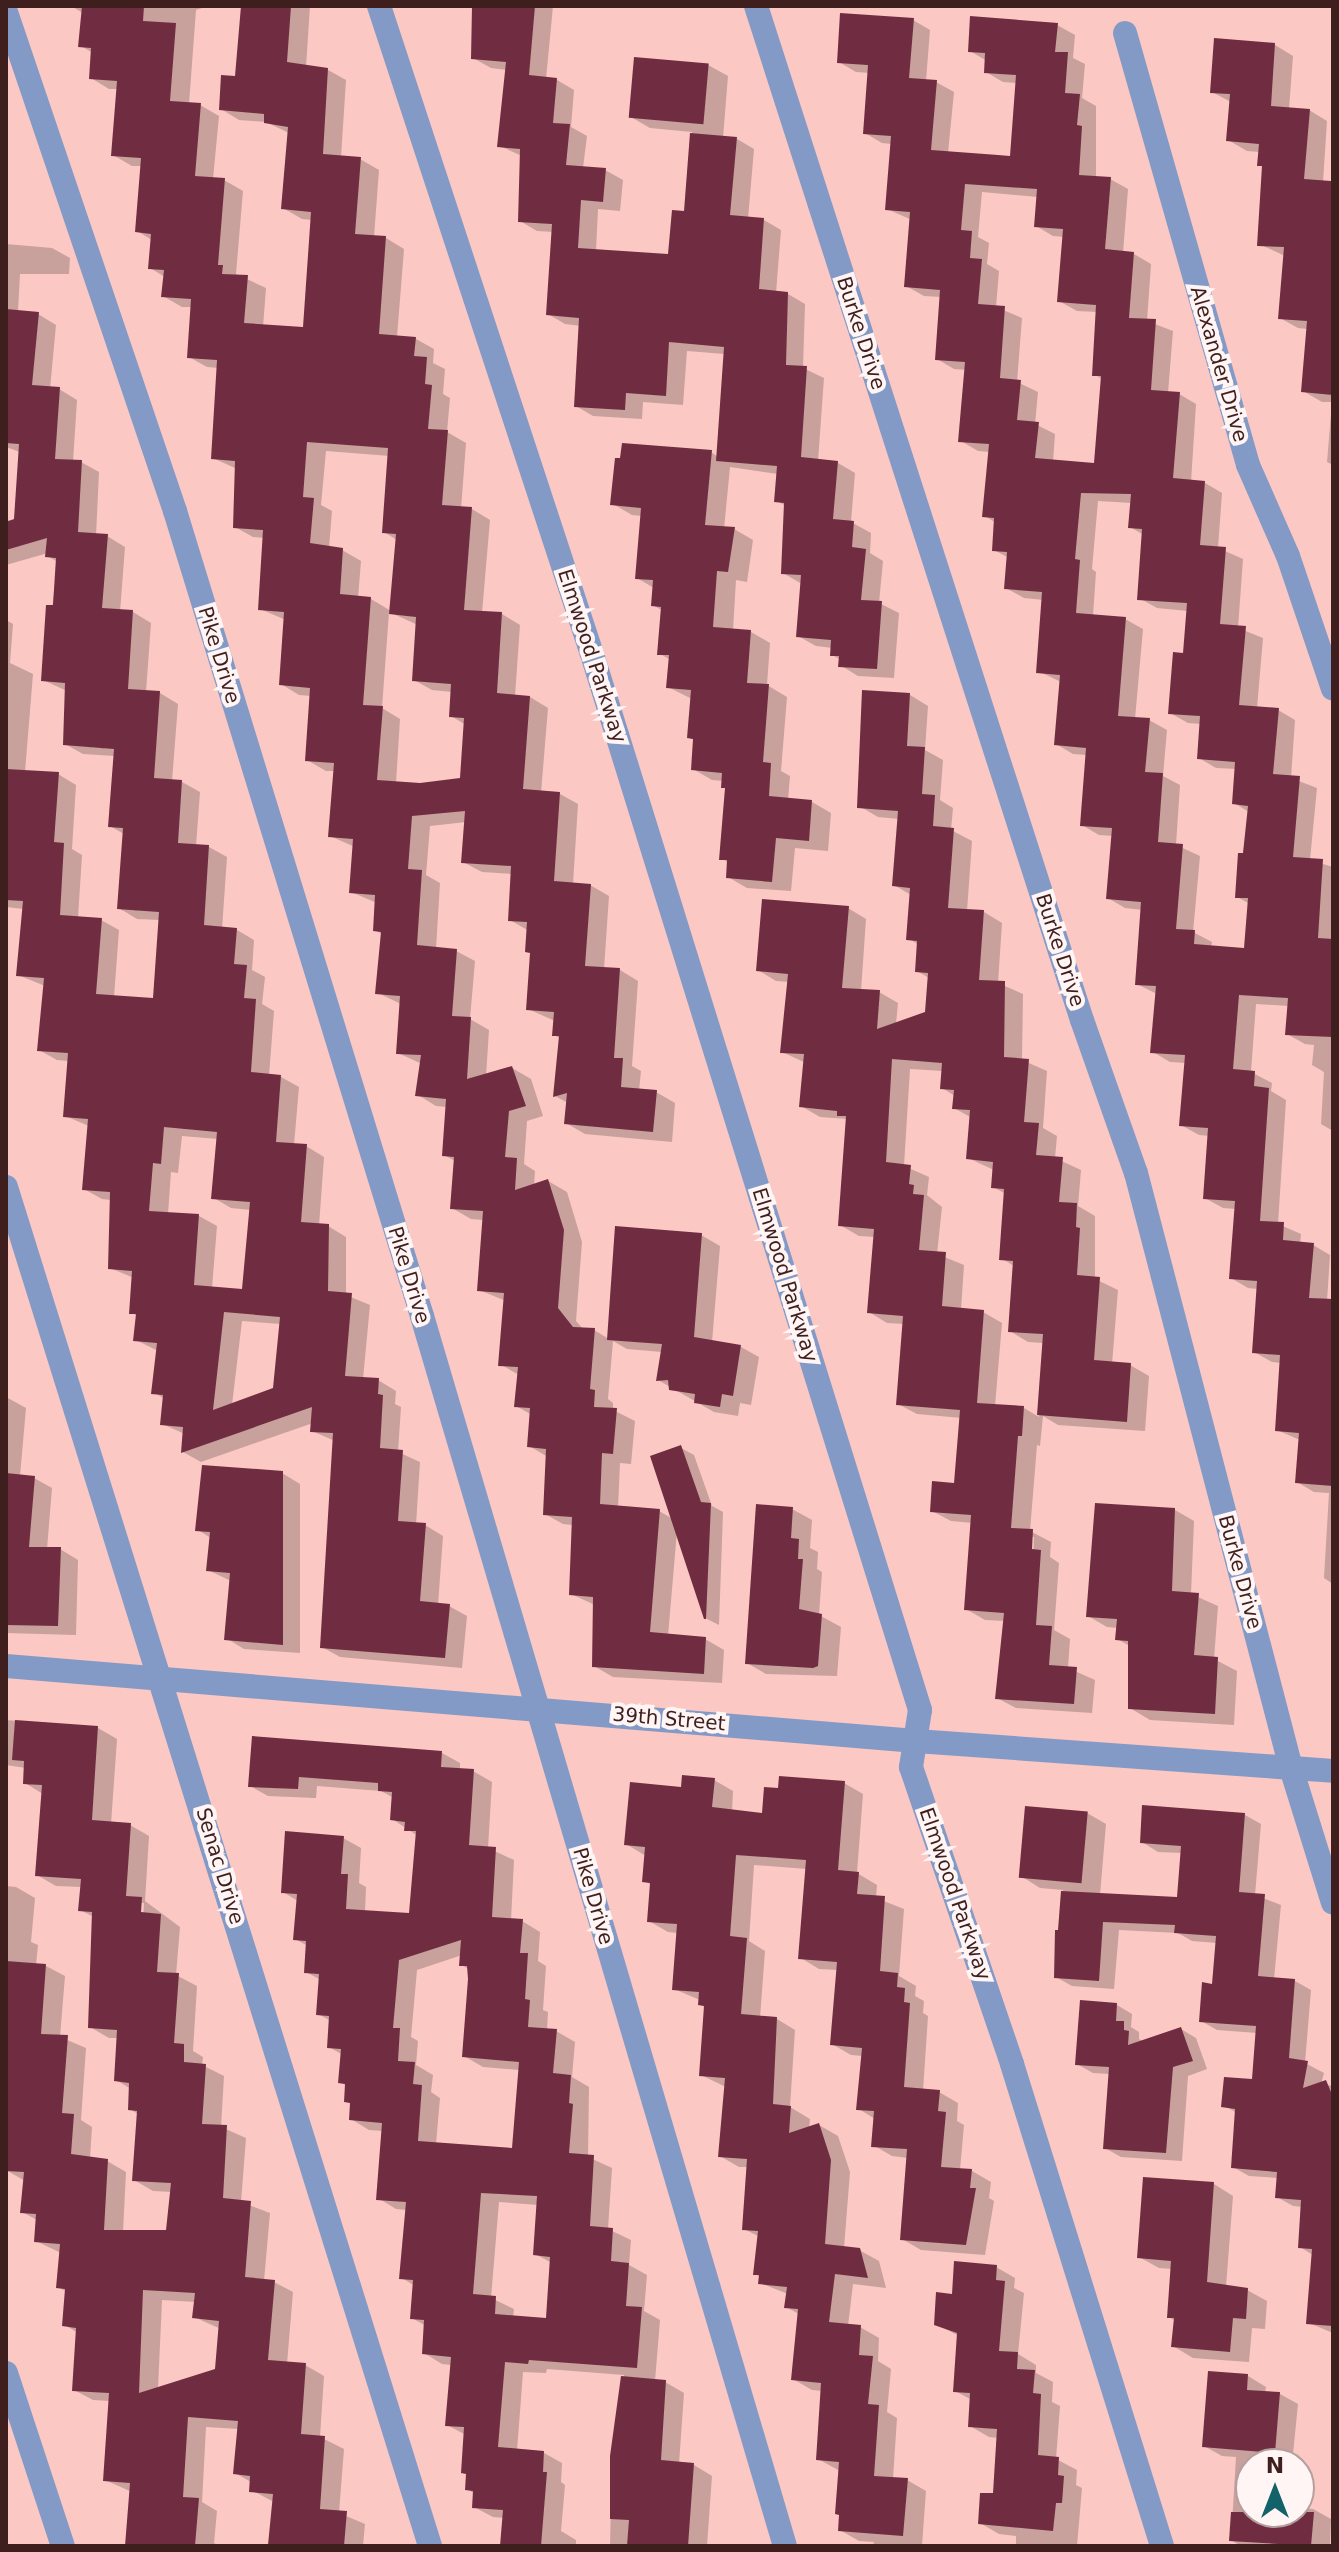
<!DOCTYPE html>
<style>
body{margin:0}
#map{position:relative;width:1339px;height:2552px;overflow:hidden;background:#fbc8c4;font-family:"DejaVu Sans",sans-serif}
div>[style]{position:absolute}
.shadow>*{inset:0;background:#0003}
.building>*{inset:0;background:#702d41;transform-origin:0 0}
.minor>*{height:24px;margin:-12px;padding:0 12px;transform-origin:12px;border-radius:12px;background:#849ac6}
span{translate:-50% -50%;white-space:nowrap;text-align:center;line-height:1.15;-webkit-text-stroke:8px #fef5f4;paint-order:stroke}
.street-label{font-size:20px;color:#3f1f1e}
.frame{position:absolute;inset:0;border:8px solid #3f1f1e;pointer-events:none}
.north{position:absolute;left:1235px;top:2448px;width:80px;height:80px;box-sizing:border-box;background:#fef5f4;border:2px solid #b29f9e;border-radius:50%;rotate:0deg;font-size:22px;font-weight:700;line-height:32px;text-align:center;color:#3f1f1e}
.north::after{content:'';display:block;margin:auto;width:28px;height:36px;background:#136269;clip-path:polygon(50% 0,100% 100%,50% 72%,0 100%)}
</style>
<div id="map">
<div class="shadow">
<i style="clip-path:polygon(evenodd,71px 6px,208px 6px,196px 10px,189px 104px,200px 105px,219px 116px,213px 179px,224px 180px,243px 191px,236px 274px,266px 288px,263px 327px,304px 329px,312px 220px,302px 219px,283px 208px,289px 133px,266px 122px,239px 120px,221px 109px,237px 78px,243px 6px,310px 6px,306px 67px,328px 70px,346px 80px,341px 157px,360px 159px,379px 170px,374px 237px,386px 238px,404px 249px,397px 337px,416px 339px,434px 349px,433px 363px,445px 369px,443px 394px,450px 398px,447px 432px,466px 443px,461px 509px,472px 509px,490px 520px,482px 613px,502px 614px,520px 625px,515px 696px,530px 697px,548px 708px,541px 793px,560px 794px,578px 804px,573px 884px,590px 885px,609px 896px,604px 969px,620px 970px,638px 981px,632px 1066px,641px 1071px,639px 1091px,656px 1092px,675px 1103px,672px 1142px,585px 1134px,566px 1123px,568px 1103px,555px 1096px,561px 1039px,554px 1035px,555px 1021px,528px 1009px,532px 954px,529px 931px,510px 920px,512px 874px,482px 872px,463px 862px,466px 822px,430px 826px,426px 875px,440px 883px,436px 949px,456px 951px,475px 961px,470px 1019px,489px 1030px,486px 1076px,512px 1068px,531px 1079px,543px 1116px,527px 1121px,524px 1164px,535px 1171px,534px 1186px,548px 1181px,567px 1192px,582px 1242px,576px 1321px,583px 1329px,594px 1330px,609px 1339px,701px 1235px,720px 1246px,712px 1342px,741px 1347px,759px 1357px,751px 1405px,740px 1403px,738px 1416px,714px 1412px,658px 1380px,662px 1352px,627px 1349px,613px 1341px,608px 1399px,613px 1403px,613px 1410px,635px 1421px,631px 1464px,620px 1463px,618px 1508px,659px 1511px,673px 1519px,681px 1448px,694px 1455px,712px 1506px,723px 1512px,719px 1625px,705px 1618px,677px 1531px,668px 1636px,705px 1639px,724px 1650px,722px 1683px,613px 1677px,594px 1666px,595px 1605px,571px 1594px,573px 1525px,563px 1524px,545px 1514px,548px 1457px,529px 1446px,532px 1415px,516px 1406px,519px 1375px,500px 1364px,506px 1301px,479px 1290px,484px 1220px,471px 1219px,452px 1208px,455px 1161px,444px 1155px,448px 1107px,436px 1106px,418px 1095px,422px 1064px,398px 1053px,401px 1004px,378px 993px,383px 935px,375px 930px,377px 903px,351px 892px,355px 847px,330px 836px,335px 771px,326px 771px,307px 760px,312px 696px,299px 695px,281px 684px,286px 620px,260px 609px,265px 538px,253px 537px,235px 527px,237px 469px,213px 458px,219px 368px,207px 367px,189px 357px,192px 307px,182px 307px,163px 296px,165px 277px,150px 268px,152px 240px,137px 231px,142px 166px,132px 166px,113px 155px,119px 89px,109px 89px,91px 78px,93px 53px,81px 46px,83px 13px,71px 6px,326px 451px,390px 456px,384px 532px,397px 540px,391px 611px,371px 599px,358px 598px,361px 561px,342px 550px,329px 548px,332px 511px,321px 505px,326px 451px,71px 6px,389px 612px,418px 625px,414px 680px,432px 690px,452px 692px,451px 716px,466px 725px,462px 780px,420px 785px,396px 783px,400px 719px,382px 708px,389px 612px)"></i>
<i style="clip-path:polygon(475px 6px,553px 6px,546px 79px,557px 80px,574px 90px,571px 127px,587px 136px,583px 168px,605px 170px,623px 180px,620px 211px,598px 209px,596px 251px,670px 256px,686px 214px,692px 132px,650px 128px,631px 117px,708px 65px,728px 76px,723px 138px,737px 139px,754px 149px,748px 219px,764px 220px,781px 230px,776px 293px,788px 294px,805px 304px,803px 368px,824px 378px,818px 461px,838px 463px,855px 473px,851px 522px,871px 533px,870px 553px,883px 561px,879px 603px,899px 613px,894px 678px,858px 676px,840px 665px,841px 660px,832px 655px,833px 648px,816px 646px,798px 636px,802px 584px,783px 573px,786px 506px,777px 501px,778px 474px,730px 467px,724px 529px,734px 529px,753px 540px,747px 582px,736px 580px,733px 630px,751px 632px,770px 643px,767px 685px,787px 697px,781px 771px,790px 776px,788px 800px,812px 802px,831px 813px,828px 851px,795px 848px,791px 891px,747px 888px,728px 877px,729px 863px,721px 858px,727px 789px,724px 781px,712px 780px,693px 769px,695px 741px,689px 737px,692px 699px,668px 687px,671px 660px,660px 654px,663px 611px,653px 605px,654px 588px,637px 578px,642px 516px,632px 515px,613px 504px,711px 452px,718px 457px,725px 354px,687px 351px,683px 405px,643px 402px,642px 419px,593px 416px,576px 406px,581px 326px,565px 324px,548px 314px,554px 232px,537px 231px,520px 221px,522px 156px,500px 146px,507px 70px,491px 68px,473px 58px)"></i>
<i style="clip-path:polygon(evenodd,913px 20px,930px 30px,926px 81px,936px 82px,954px 92px,948px 153px,1011px 158px,1017px 83px,1003px 82px,986px 72px,987px 61px,970px 51px,1057px 25px,1075px 35px,1073px 58px,1085px 64px,1082px 98px,1096px 106px,1096px 178px,1110px 179px,1128px 189px,1123px 253px,1134px 254px,1151px 264px,1147px 321px,1173px 331px,1168px 393px,1179px 394px,1196px 404px,1191px 482px,1205px 483px,1222px 493px,1218px 548px,1243px 559px,1238px 628px,1263px 638px,1257px 708px,1278px 710px,1295px 720px,1291px 778px,1317px 788px,1310px 860px,1333px 867px,1333px 1131px,1321px 1124px,1324px 1072px,1312px 1065px,1314px 1045px,1305px 1044px,1287px 1034px,1289px 1006px,1256px 1004px,1251px 1072px,1272px 1083px,1271px 1091px,1286px 1100px,1278px 1224px,1301px 1234px,1300px 1244px,1313px 1245px,1330px 1255px,1327px 1301px,1333px 1301px,1333px 1584px,1324px 1578px,1329px 1493px,1314px 1492px,1297px 1482px,1300px 1440px,1277px 1430px,1282px 1363px,1272px 1362px,1254px 1352px,1258px 1289px,1248px 1288px,1231px 1278px,1236px 1209px,1223px 1208px,1205px 1198px,1210px 1136px,1199px 1135px,1181px 1125px,1186px 1063px,1170px 1062px,1153px 1052px,1157px 994px,1137px 984px,1143px 910px,1125px 908px,1108px 898px,1114px 836px,1099px 835px,1082px 825px,1087px 755px,1073px 754px,1056px 744px,1061px 682px,1038px 671px,1044px 600px,1024px 598px,1006px 588px,1009px 558px,994px 550px,996px 523px,985px 516px,990px 452px,978px 451px,961px 441px,967px 370px,954px 369px,937px 359px,942px 297px,924px 296px,906px 286px,912px 220px,887px 209px,892px 144px,882px 143px,865px 133px,870px 73px,856px 72px,839px 62px,913px 20px,982px 192px,1038px 197px,1036px 226px,1053px 236px,1065px 237px,1059px 301px,1077px 311px,1097px 312px,1094px 374px,1103px 380px,1096px 465px,1053px 462px,1055px 434px,1035px 424px,1038px 392px,1017px 382px,1022px 318px,996px 307px,999px 271px,987px 264px,989px 243px,978px 237px,982px 192px,913px 20px,1098px 501px,1132px 503px,1130px 527px,1144px 535px,1139px 598px,1157px 608px,1188px 611px,1185px 655px,1170px 713px,1188px 723px,1201px 724px,1199px 758px,1216px 768px,1237px 769px,1234px 803px,1249px 812px,1237px 897px,1250px 904px,1246px 950px,1211px 947px,1212px 942px,1193px 932px,1200px 856px,1176px 845px,1180px 785px,1163px 776px,1167px 730px,1149px 720px,1135px 719px,1143px 629px,1125px 619px,1093px 616px,1096px 572px,1092px 569px,1098px 501px)"></i>
<i style="clip-path:polygon(1216px 40px,1275px 45px,1293px 56px,1289px 109px,1309px 110px,1327px 121px,1323px 182px,1333px 184px,1333px 465px,1327px 462px,1332px 402px,1322px 402px,1303px 391px,1308px 329px,1298px 328px,1280px 318px,1285px 256px,1259px 244px,1264px 168px,1259px 165px,1260px 152px,1247px 151px,1228px 140px,1231px 102px,1212px 92px)"></i>
<i style="clip-path:polygon(evenodd,6px 244px,52px 248px,70px 258px,69px 274px,20px 274px,18px 312px,38px 314px,56px 325px,50px 389px,59px 389px,77px 400px,73px 462px,81px 462px,99px 472px,96px 536px,107px 536px,125px 547px,120px 612px,133px 612px,151px 623px,146px 692px,160px 693px,178px 704px,172px 781px,182px 782px,200px 792px,196px 846px,209px 847px,227px 857px,222px 929px,237px 930px,254px 940px,252px 970px,265px 977px,262px 1004px,274px 1011px,269px 1076px,281px 1077px,299px 1087px,294px 1145px,306px 1146px,324px 1157px,319px 1226px,328px 1226px,346px 1237px,346px 1295px,370px 1305px,363px 1379px,378px 1380px,396px 1391px,395px 1404px,401px 1407px,398px 1452px,420px 1462px,416px 1525px,425px 1525px,443px 1536px,438px 1605px,449px 1606px,467px 1616px,462px 1668px,340px 1657px,322px 1647px,335px 1441px,312px 1431px,313px 1423px,201px 1462px,183px 1452px,185px 1434px,162px 1424px,165px 1399px,153px 1392px,158px 1351px,136px 1340px,137px 1316px,131px 1312px,134px 1278px,110px 1268px,111px 1200px,102px 1199px,84px 1189px,89px 1126px,65px 1116px,69px 1061px,57px 1060px,39px 1050px,45px 986px,18px 975px,24px 909px,6px 907px,6px 620px,13px 624px,10px 663px,33px 674px,25px 772px,58px 774px,76px 785px,72px 849px,82px 855px,78px 918px,101px 920px,119px 930px,114px 997px,155px 1000px,161px 920px,137px 919px,119px 908px,124px 834px,110px 826px,115px 756px,83px 754px,65px 744px,67px 691px,43px 680px,58px 562px,47px 556px,48px 553px,6px 565px,6px 520px,16px 521px,20px 452px,6px 447px,6px 244px,182px 1136px,218px 1139px,214px 1198px,231px 1208px,251px 1210px,244px 1291px,212px 1288px,217px 1226px,199px 1216px,168px 1214px,171px 1172px,178px 1173px,182px 1136px,6px 244px,242px 1321px,281px 1324px,275px 1389px,232px 1405px,242px 1321px)"></i>
<i style="clip-path:polygon(evenodd,910px 695px,928px 706px,925px 750px,943px 760px,940px 800px,953px 808px,951px 830px,972px 841px,967px 911px,984px 912px,1002px 923px,998px 983px,1023px 994px,1022px 1060px,1047px 1071px,1043px 1128px,1057px 1136px,1055px 1158px,1081px 1170px,1078px 1206px,1095px 1216px,1095px 1279px,1118px 1290px,1112px 1364px,1130px 1365px,1149px 1376px,1145px 1431px,1058px 1425px,1043px 1416px,1040px 1446px,1037px 1445px,1030px 1531px,1051px 1542px,1050px 1557px,1059px 1563px,1054px 1630px,1070px 1639px,1068px 1668px,1095px 1680px,1092px 1713px,1016px 1708px,997px 1698px,1005px 1621px,985px 1620px,966px 1609px,973px 1523px,951px 1521px,932px 1511px,956px 1485px,962px 1418px,917px 1414px,898px 1404px,904px 1324px,887px 1323px,869px 1312px,875px 1237px,859px 1236px,840px 1225px,848px 1119px,820px 1117px,801px 1106px,806px 1063px,782px 1052px,789px 982px,776px 981px,758px 970px,848px 908px,866px 919px,861px 991px,879px 992px,898px 1003px,896px 1024px,927px 1013px,929px 978px,917px 971px,919px 945px,908px 938px,911px 895px,894px 885px,899px 819px,878px 817px,859px 806px,910px 695px,910px 1069px,943px 1071px,942px 1088px,955px 1096px,954px 1108px,972px 1118px,968px 1158px,994px 1170px,993px 1187px,1006px 1194px,1001px 1258px,1014px 1266px,1010px 1331px,1028px 1342px,1044px 1343px,1039px 1417px,1024px 1408px,995px 1406px,1002px 1323px,983px 1312px,961px 1310px,964px 1265px,937px 1254px,942px 1207px,927px 1195px,929px 1177px,904px 1166px,910px 1069px,910px 695px,1030px 1537px,1034px 1537px,1033px 1559px,1030px 1537px)"></i>
<i style="clip-path:polygon(6px 1397px,26px 1408px,20px 1476px,34px 1478px,52px 1488px,47px 1549px,60px 1549px,78px 1560px,76px 1635px,6px 1633px)"></i>
<i style="clip-path:polygon(282px 1473px,300px 1484px,300px 1653px,244px 1649px,226px 1638px,231px 1581px,208px 1570px,211px 1538px,198px 1530px)"></i>
<i style="clip-path:polygon(792px 1509px,812px 1520px,810px 1548px,818px 1552px,817px 1569px,822px 1572px,819px 1615px,841px 1627px,837px 1676px,766px 1674px,747px 1663px)"></i>
<i style="clip-path:polygon(1175px 1510px,1194px 1521px,1191px 1594px,1218px 1606px,1214px 1659px,1237px 1671px,1234px 1725px,1150px 1720px,1130px 1708px,1130px 1646px,1117px 1639px,1118px 1628px,1107px 1627px,1088px 1616px)"></i>
<i style="clip-path:polygon(evenodd,6px 1720px,98px 1728px,117px 1739px,111px 1824px,130px 1825px,149px 1836px,145px 1901px,180px 1927px,176px 1975px,197px 1986px,193px 2051px,203px 2057px,202px 2065px,224px 2076px,221px 2127px,246px 2138px,241px 2202px,270px 2213px,264px 2281px,274px 2282px,293px 2292px,287px 2364px,305px 2365px,324px 2376px,320px 2437px,344px 2449px,339px 2513px,365px 2524px,363px 2546px,319px 2546px,320px 2542px,274px 2502px,251px 2490px,251px 2482px,235px 2473px,239px 2429px,206px 2427px,202px 2502px,217px 2511px,214px 2543px,219px 2546px,127px 2546px,132px 2492px,105px 2480px,110px 2401px,93px 2400px,74px 2390px,78px 2333px,65px 2325px,67px 2292px,58px 2287px,61px 2253px,36px 2241px,37px 2220px,22px 2212px,25px 2181px,6px 2170px,6px 1886px,16px 1887px,35px 1898px,31px 1942px,38px 1945px,36px 1965px,46px 1966px,65px 1976px,60px 2037px,86px 2048px,81px 2120px,92px 2127px,90px 2158px,107px 2161px,126px 2172px,123px 2232px,168px 2232px,172px 2192px,153px 2191px,134px 2180px,138px 2114px,130px 2109px,131px 2089px,116px 2080px,119px 2038px,109px 2038px,90px 2027px,94px 1917px,80px 1910px,82px 1887px,56px 1886px,37px 1875px,43px 1794px,25px 1783px,26px 1768px,6px 1765px,6px 1720px,140px 1903px,144px 1903px,143px 1922px,139px 1922px,140px 1903px,6px 1720px,162px 2300px,196px 2302px,194px 2317px,221px 2329px,217px 2370px,158px 2389px,162px 2300px)"></i>
<i style="clip-path:polygon(evenodd,254px 1739px,442px 1753px,460px 1763px,460px 1770px,473px 1771px,492px 1782px,488px 1848px,514px 1860px,511px 1920px,522px 1921px,540px 1932px,538px 1961px,546px 1966px,543px 2010px,548px 2012px,547px 2030px,556px 2031px,575px 2042px,572px 2077px,589px 2087px,588px 2157px,612px 2168px,608px 2229px,631px 2240px,629px 2265px,647px 2275px,644px 2311px,660px 2320px,655px 2381px,665px 2382px,684px 2393px,679px 2464px,694px 2465px,712px 2476px,707px 2546px,712px 2546px,610px 2546px,612px 2457px,624px 2375px,547px 2369px,546px 2373px,523px 2372px,517px 2451px,544px 2453px,562px 2463px,561px 2482px,565px 2485px,561px 2531px,576px 2540px,576px 2546px,502px 2546px,504px 2518px,493px 2517px,474px 2507px,475px 2494px,467px 2489px,466px 2435px,447px 2425px,452px 2365px,442px 2364px,424px 2353px,426px 2326px,412px 2318px,415px 2286px,402px 2278px,407px 2210px,396px 2209px,378px 2198px,383px 2131px,369px 2130px,351px 2119px,352px 2105px,346px 2101px,347px 2086px,340px 2082px,343px 2055px,329px 2047px,331px 2021px,318px 2014px,321px 1980px,306px 1972px,308px 1946px,295px 1939px,298px 1901px,283px 1892px,343px 1838px,361px 1848px,359px 1883px,366px 1887px,365px 1912px,411px 1916px,418px 1836px,392px 1819px,394px 1798px,381px 1791px,317px 1786px,316px 1798px,268px 1796px,250px 1786px,254px 1739px,462px 1955px,461px 1965px,469px 1969px,464px 2056px,483px 2067px,520px 2070px,514px 2150px,436px 2144px,440px 2098px,431px 2092px,433px 2075px,416px 2065px,418px 2041px,411px 2037px,417px 1970px,462px 1955px,254px 1739px,499px 2202px,539px 2205px,535px 2254px,552px 2263px,547px 2320px,513px 2317px,514px 2309px,491px 2298px,499px 2202px)"></i>
<i style="clip-path:polygon(714px 1780px,733px 1791px,732px 1811px,764px 1815px,844px 1783px,863px 1794px,857px 1873px,877px 1885px,876px 1898px,904px 1909px,899px 1976px,916px 1986px,915px 1996px,924px 2001px,923px 2013px,928px 2016px,923px 2091px,939px 2092px,958px 2103px,957px 2121px,964px 2125px,960px 2170px,972px 2171px,991px 2182px,989px 2198px,994px 2201px,985px 2255px,921px 2250px,902px 2239px,908px 2158px,892px 2156px,873px 2145px,875px 2119px,859px 2109px,863px 2056px,851px 2055px,832px 2044px,838px 1970px,819px 1969px,801px 1958px,807px 1869px,754px 1865px,749px 1941px,765px 1951px,760px 2018px,777px 2019px,795px 2030px,790px 2107px,810px 2119px,809px 2129px,819px 2125px,838px 2136px,850px 2172px,844px 2248px,859px 2250px,879px 2261px,886px 2288px,853px 2284px,848px 2326px,860px 2327px,879px 2338px,878px 2361px,891px 2369px,887px 2412px,897px 2418px,893px 2479px,907px 2480px,926px 2491px,922px 2546px,873px 2546px,874px 2542px,859px 2541px,840px 2530px,840px 2471px,818px 2459px,823px 2391px,812px 2390px,793px 2379px,799px 2314px,786px 2307px,788px 2294px,760px 2283px,760px 2277px,755px 2274px,760px 2237px,744px 2229px,749px 2167px,739px 2167px,720px 2156px,726px 2087px,701px 2075px,706px 2008px,700px 2004px,700px 2000px,674px 1989px,678px 1933px,668px 1932px,649px 1921px,652px 1885px,644px 1881px,646px 1856px,626px 1844px,683px 1789px)"></i>
<i style="clip-path:polygon(1087px 1813px,1106px 1824px,1100px 1895px,1179px 1899px,1183px 1853px,1158px 1852px,1142px 1842px,1245px 1815px,1261px 1824px,1255px 1895px,1281px 1905px,1274px 1979px,1295px 1981px,1311px 1990px,1305px 2063px,1324px 2073px,1321px 2084px,1333px 2086px,1333px 2333px,1309px 2323px,1313px 2255px,1300px 2247px,1303px 2207px,1293px 2206px,1277px 2197px,1279px 2178px,1249px 2176px,1233px 2167px,1237px 2113px,1223px 2105px,1254px 2081px,1257px 2033px,1217px 2030px,1201px 2021px,1214px 1986px,1217px 1943px,1192px 1941px,1178px 1933px,1119px 1930px,1114px 1989px,1072px 1986px,1056px 1977px,1063px 1890px,1040px 1888px,1021px 1876px)"></i>
<i style="clip-path:polygon(1117px 2005px,1132px 2014px,1131px 2027px,1139px 2032px,1139px 2039px,1144px 2042px,1181px 2029px,1196px 2038px,1207px 2069px,1188px 2076px,1182px 2161px,1121px 2157px,1105px 2148px,1110px 2074px,1093px 2073px,1077px 2064px)"></i>
<i style="clip-path:polygon(1214px 2184px,1233px 2196px,1226px 2287px,1247px 2290px,1267px 2301px,1265px 2329px,1252px 2328px,1249px 2362px,1193px 2358px,1173px 2346px,1175px 2321px,1169px 2317px,1173px 2269px,1159px 2268px,1139px 2257px)"></i>
<i style="clip-path:polygon(996px 2267px,1015px 2278px,1014px 2288px,1024px 2293px,1018px 2354px,1036px 2365px,1036px 2373px,1053px 2382px,1052px 2402px,1060px 2406px,1056px 2459px,1077px 2470px,1076px 2485px,1082px 2488px,1077px 2546px,1016px 2546px,1016px 2536px,999px 2534px,980px 2523px,994px 2495px,999px 2438px,989px 2437px,970px 2426px,972px 2400px,955px 2391px,959px 2336px,936px 2324px,954px 2296px)"></i>
<i style="clip-path:polygon(1248px 2376px,1266px 2387px,1265px 2393px,1280px 2394px,1298px 2404px,1292px 2464px,1251px 2464px,1251px 2512px,1299px 2512px,1299px 2488px,1300px 2508px,1313px 2509px,1331px 2519px,1330px 2546px,1241px 2546px,1231px 2540px,1236px 2457px,1222px 2456px,1204px 2446px)"></i>
</div>
<div class="building">
<i style="clip-path:polygon(evenodd,82px 6px,144px 6px,143px 21px,176px 23px,170px 101px,201px 103px,195px 176px,225px 178px,218px 265px,223px 265px,222px 274px,248px 275px,244px 323px,303px 327px,311px 212px,281px 209px,288px 127px,264px 123px,264px 114px,219px 110px,221px 75px,235px 76px,241px 6px,291px 6px,287px 62px,328px 68px,323px 154px,361px 157px,355px 234px,386px 236px,379px 334px,416px 337px,414px 356px,427px 357px,425px 384px,432px 385px,428px 429px,448px 430px,442px 505px,472px 507px,464px 610px,502px 612px,497px 693px,530px 696px,523px 789px,560px 792px,554px 881px,591px 884px,585px 966px,620px 968px,614px 1058px,623px 1058px,621px 1087px,657px 1090px,653px 1132px,564px 1124px,567px 1093px,553px 1097px,559px 1036px,552px 1036px,554px 1012px,526px 1010px,530px 953px,525px 952px,527px 922px,508px 921px,511px 866px,461px 863px,465px 811px,412px 816px,408px 869px,422px 870px,417px 945px,457px 949px,452px 1016px,471px 1017px,467px 1079px,512px 1066px,526px 1106px,509px 1111px,505px 1157px,517px 1158px,515px 1190px,548px 1179px,564px 1230px,558px 1308px,573px 1327px,595px 1328px,590px 1389px,595px 1390px,594px 1407px,617px 1408px,613px 1454px,602px 1453px,600px 1504px,660px 1509px,650px 1632px,706px 1637px,704px 1674px,592px 1667px,593px 1597px,569px 1595px,572px 1517px,543px 1515px,546px 1449px,527px 1447px,530px 1408px,514px 1407px,518px 1367px,498px 1366px,504px 1293px,477px 1291px,483px 1211px,450px 1209px,454px 1157px,442px 1156px,446px 1099px,415px 1096px,421px 1055px,396px 1054px,400px 996px,375px 994px,381px 932px,373px 931px,375px 895px,349px 893px,353px 839px,328px 837px,334px 763px,305px 761px,310px 688px,279px 685px,284px 612px,258px 610px,263px 530px,233px 528px,235px 461px,211px 459px,217px 360px,187px 358px,191px 299px,161px 297px,164px 270px,148px 269px,151px 234px,135px 232px,141px 158px,111px 156px,117px 81px,89px 79px,91px 48px,78px 47px,82px 6px,307px 442px,388px 448px,382px 533px,396px 534px,389px 614px,416px 617px,412px 681px,451px 684px,449px 717px,464px 718px,460px 778px,420px 783px,377px 780px,383px 706px,363px 705px,371px 597px,340px 594px,343px 548px,310px 543px,314px 498px,303px 497px,307px 442px)"></i>
<i style="clip-path:polygon(472px 6px,535px 6px,529px 75px,557px 78px,553px 123px,570px 124px,566px 165px,606px 168px,603px 202px,581px 200px,578px 248px,668px 254px,672px 210px,684px 211px,690px 133px,737px 137px,730px 215px,764px 218px,759px 289px,788px 292px,786px 365px,807px 366px,801px 457px,838px 461px,833px 519px,854px 521px,852px 547px,866px 549px,861px 600px,882px 601px,877px 669px,838px 667px,839px 656px,830px 656px,831px 640px,796px 637px,801px 575px,781px 574px,784px 503px,774px 502px,777px 466px,716px 461px,724px 347px,669px 342px,666px 396px,626px 393px,625px 410px,574px 407px,579px 318px,546px 315px,552px 224px,518px 222px,520px 149px,497px 147px,506px 62px,471px 59px)"></i>
<i style="clip-path:polygon(evenodd,840px 13px,914px 18px,909px 78px,937px 80px,931px 150px,998px 155px,1010px 156px,1016px 75px,984px 73px,985px 53px,968px 52px,970px 16px,1058px 23px,1055px 52px,1068px 52px,1065px 93px,1080px 94px,1077px 125px,1082px 126px,1079px 175px,1111px 177px,1105px 249px,1134px 252px,1129px 318px,1156px 319px,1151px 390px,1180px 392px,1173px 478px,1205px 481px,1200px 545px,1226px 547px,1220px 624px,1246px 626px,1239px 705px,1279px 708px,1273px 774px,1300px 776px,1293px 857px,1323px 859px,1318px 938px,1333px 939px,1333px 1037px,1285px 1035px,1288px 998px,1239px 995px,1233px 1069px,1255px 1071px,1254px 1086px,1269px 1088px,1260px 1221px,1284px 1222px,1283px 1240px,1314px 1243px,1309px 1298px,1333px 1299px,1333px 1486px,1295px 1483px,1299px 1433px,1275px 1431px,1280px 1355px,1252px 1353px,1257px 1281px,1229px 1279px,1235px 1201px,1203px 1199px,1208px 1128px,1179px 1126px,1185px 1055px,1150px 1053px,1156px 986px,1135px 985px,1141px 902px,1106px 899px,1112px 828px,1080px 826px,1086px 748px,1054px 745px,1060px 675px,1036px 673px,1042px 592px,1004px 589px,1007px 552px,992px 551px,994px 518px,982px 517px,989px 444px,958px 442px,965px 362px,935px 360px,940px 290px,904px 287px,910px 212px,885px 210px,891px 136px,863px 134px,868px 65px,837px 63px,840px 13px,965px 184px,1037px 189px,1034px 227px,1063px 229px,1057px 302px,1096px 305px,1092px 376px,1101px 376px,1094px 463px,1035px 458px,1039px 422px,1017px 420px,1021px 380px,1000px 378px,1005px 306px,978px 304px,982px 259px,970px 258px,972px 231px,961px 230px,965px 184px,840px 13px,1081px 493px,1131px 494px,1128px 528px,1142px 529px,1137px 600px,1187px 603px,1183px 653px,1173px 652px,1168px 714px,1200px 716px,1197px 759px,1235px 762px,1232px 804px,1248px 806px,1243px 853px,1238px 853px,1235px 898px,1248px 898px,1244px 948px,1194px 944px,1195px 930px,1176px 929px,1183px 844px,1158px 842px,1163px 773px,1145px 772px,1150px 718px,1118px 716px,1126px 617px,1076px 613px,1080px 560px,1075px 559px,1081px 493px)"></i>
<i style="clip-path:polygon(1214px 38px,1275px 43px,1271px 106px,1310px 109px,1304px 179px,1331px 181px,1333px 395px,1301px 392px,1307px 321px,1278px 319px,1284px 247px,1257px 246px,1262px 166px,1257px 166px,1259px 144px,1226px 141px,1230px 94px,1210px 93px)"></i>
<i style="left:634px;top:57px;width:75px;height:61px;rotate:5deg"></i>
<i style="clip-path:polygon(evenodd,6px 309px,39px 312px,32px 385px,60px 387px,55px 459px,82px 460px,78px 532px,108px 534px,102px 608px,133px 610px,128px 689px,160px 691px,154px 778px,182px 780px,178px 843px,209px 845px,204px 925px,237px 928px,234px 964px,247px 965px,244px 998px,256px 999px,251px 1072px,281px 1075px,276px 1142px,307px 1144px,301px 1222px,329px 1224px,328px 1291px,352px 1293px,345px 1376px,379px 1378px,378px 1394px,383px 1395px,380px 1448px,403px 1450px,398px 1521px,426px 1523px,420px 1601px,450px 1604px,445px 1658px,320px 1648px,333px 1433px,310px 1432px,312px 1407px,181px 1453px,183px 1427px,160px 1425px,163px 1395px,151px 1394px,157px 1343px,133px 1341px,136px 1314px,129px 1314px,132px 1271px,108px 1269px,110px 1192px,82px 1190px,88px 1119px,63px 1117px,68px 1053px,37px 1051px,44px 978px,16px 976px,23px 901px,6px 900px,6px 769px,59px 772px,54px 842px,64px 843px,60px 915px,102px 918px,96px 994px,153px 998px,159px 912px,117px 909px,123px 828px,108px 827px,114px 749px,63px 745px,65px 683px,41px 681px,46px 605px,53px 605px,56px 558px,45px 557px,47px 538px,6px 550px,6px 522px,14px 519px,19px 444px,6px 443px,6px 309px,164px 1127px,217px 1132px,211px 1199px,250px 1202px,242px 1289px,194px 1285px,199px 1214px,149px 1211px,153px 1163px,161px 1164px,164px 1127px,6px 309px,224px 1312px,280px 1317px,273px 1388px,213px 1410px,224px 1312px)"></i>
<i style="clip-path:polygon(622px 443px,712px 450px,705px 525px,735px 527px,728px 572px,717px 571px,713px 627px,751px 630px,747px 683px,769px 684px,763px 762px,771px 763px,769px 796px,812px 800px,809px 841px,776px 838px,772px 882px,726px 878px,727px 860px,719px 860px,725px 788px,721px 788px,722px 773px,691px 770px,693px 739px,687px 738px,691px 690px,666px 688px,669px 655px,657px 655px,661px 607px,651px 606px,653px 580px,635px 579px,641px 508px,610px 505px,615px 458px,620px 458px)"></i>
<i style="clip-path:polygon(862px 690px,910px 693px,907px 746px,925px 747px,922px 794px,935px 795px,933px 826px,954px 828px,948px 908px,984px 910px,979px 980px,1005px 981px,1004px 1057px,1029px 1059px,1024px 1122px,1039px 1123px,1036px 1155px,1063px 1157px,1059px 1202px,1077px 1203px,1076px 1227px,1080px 1228px,1077px 1275px,1100px 1277px,1094px 1360px,1131px 1363px,1127px 1422px,1037px 1415px,1043px 1334px,1008px 1332px,1013px 1261px,999px 1260px,1004px 1189px,991px 1188px,993px 1162px,966px 1159px,970px 1110px,952px 1109px,954px 1090px,940px 1089px,942px 1063px,892px 1059px,886px 1162px,911px 1165px,909px 1184px,914px 1185px,913px 1194px,924px 1195px,919px 1250px,946px 1252px,942px 1306px,984px 1310px,977px 1403px,1024px 1406px,1022px 1436px,1018px 1436px,1011px 1528px,1033px 1529px,1032px 1549px,1041px 1550px,1036px 1625px,1052px 1626px,1049px 1665px,1077px 1667px,1074px 1704px,995px 1699px,1004px 1613px,964px 1610px,971px 1515px,930px 1512px,932px 1481px,954px 1483px,960px 1410px,896px 1405px,903px 1316px,867px 1313px,874px 1229px,838px 1226px,846px 1116px,837px 1116px,837px 1111px,799px 1107px,804px 1054px,780px 1053px,788px 974px,756px 971px,762px 899px,849px 906px,842px 988px,880px 990px,877px 1029px,925px 1012px,928px 973px,915px 972px,917px 941px,906px 940px,910px 888px,892px 886px,898px 811px,857px 808px)"></i>
<i style="clip-path:polygon(615px 1226px,702px 1233px,694px 1337px,741px 1345px,733px 1396px,722px 1394px,720px 1407px,694px 1403px,695px 1394px,669px 1390px,668px 1380px,656px 1381px,662px 1344px,607px 1340px)"></i>
<i style="clip-path:polygon(681px 1445px,701px 1502px,711px 1503px,706px 1619px,704px 1619px,650px 1456px)"></i>
<i style="clip-path:polygon(202px 1465px,283px 1471px,283px 1645px,224px 1640px,230px 1573px,206px 1571px,210px 1532px,195px 1531px)"></i>
<i style="clip-path:polygon(6px 1473px,35px 1476px,29px 1547px,61px 1547px,58px 1626px,6px 1625px)"></i>
<i style="clip-path:polygon(1095px 1503px,1175px 1508px,1172px 1591px,1199px 1593px,1194px 1655px,1218px 1657px,1215px 1714px,1128px 1709px,1128px 1641px,1115px 1640px,1117px 1619px,1086px 1617px)"></i>
<i style="clip-path:polygon(756px 1504px,793px 1507px,791px 1538px,799px 1539px,798px 1559px,803px 1559px,799px 1609px,822px 1614px,818px 1666px,813px 1668px,745px 1664px)"></i>
<i style="clip-path:polygon(evenodd,15px 1720px,98px 1726px,92px 1820px,131px 1823px,126px 1896px,142px 1897px,141px 1912px,161px 1914px,157px 1972px,179px 1973px,174px 2043px,184px 2044px,184px 2062px,206px 2064px,202px 2124px,227px 2125px,223px 2198px,251px 2201px,245px 2277px,275px 2280px,268px 2360px,306px 2363px,301px 2434px,325px 2436px,320px 2509px,347px 2511px,344px 2546px,268px 2545px,273px 2494px,249px 2492px,250px 2476px,233px 2474px,238px 2421px,188px 2417px,183px 2497px,199px 2498px,195px 2546px,125px 2546px,130px 2483px,103px 2481px,109px 2393px,72px 2391px,76px 2328px,62px 2326px,65px 2289px,56px 2288px,60px 2244px,34px 2242px,36px 2214px,20px 2213px,24px 2172px,6px 2171px,6px 1961px,46px 1964px,41px 2034px,68px 2035px,62px 2113px,74px 2114px,71px 2154px,108px 2159px,104px 2230px,166px 2230px,171px 2183px,132px 2181px,137px 2111px,128px 2110px,129px 2083px,114px 2081px,117px 2030px,88px 2028px,92px 1912px,78px 1911px,81px 1879px,35px 1876px,42px 1785px,23px 1784px,24px 1761px,12px 1760px,15px 1720px,143px 2290px,195px 2293px,192px 2318px,219px 2321px,215px 2369px,139px 2393px,143px 2290px)"></i>
<i style="clip-path:polygon(evenodd,252px 1736px,442px 1751px,441px 1767px,474px 1769px,469px 1845px,496px 1847px,492px 1917px,523px 1919px,520px 1953px,528px 1953px,525px 1999px,530px 2000px,528px 2027px,557px 2029px,553px 2073px,571px 2075px,569px 2103px,573px 2104px,569px 2153px,594px 2155px,590px 2226px,613px 2228px,611px 2261px,629px 2263px,626px 2306px,642px 2307px,637px 2368px,529px 2360px,528px 2364px,505px 2362px,498px 2447px,544px 2451px,543px 2472px,547px 2472px,541px 2546px,500px 2546px,503px 2510px,472px 2508px,473px 2491px,465px 2490px,466px 2474px,461px 2473px,464px 2427px,445px 2426px,451px 2357px,422px 2354px,424px 2320px,410px 2319px,413px 2280px,399px 2279px,406px 2202px,376px 2200px,382px 2123px,349px 2120px,350px 2103px,344px 2102px,345px 2084px,338px 2083px,341px 2049px,327px 2048px,329px 2016px,316px 2015px,319px 1974px,304px 1973px,306px 1941px,293px 1940px,297px 1894px,281px 1893px,285px 1831px,344px 1836px,341px 1874px,348px 1874px,346px 1909px,409px 1913px,416px 1831px,404px 1831px,405px 1822px,390px 1820px,392px 1792px,378px 1791px,378px 1783px,299px 1777px,298px 1789px,248px 1787px,252px 1736px,461px 1940px,459px 1966px,467px 1966px,468px 1979px,462px 2057px,519px 2062px,512px 2148px,418px 2141px,422px 2085px,413px 2084px,415px 2062px,398px 2061px,400px 2028px,393px 2028px,399px 1960px,461px 1940px,252px 1736px,481px 2193px,537px 2196px,533px 2255px,550px 2257px,546px 2318px,495px 2314px,496px 2296px,473px 2294px,481px 2193px)"></i>
<i style="clip-path:polygon(682px 1775px,715px 1778px,712px 1807px,762px 1813px,764px 1787px,778px 1788px,779px 1776px,845px 1781px,838px 1870px,859px 1872px,857px 1894px,885px 1896px,880px 1971px,898px 1973px,897px 1987px,905px 1988px,904px 2002px,910px 2003px,904px 2087px,940px 2090px,938px 2111px,946px 2112px,941px 2167px,972px 2169px,970px 2188px,976px 2188px,966px 2245px,900px 2240px,907px 2149px,871px 2147px,874px 2111px,856px 2110px,862px 2048px,830px 2045px,837px 1962px,798px 1959px,806px 1860px,736px 1855px,730px 1936px,747px 1938px,741px 2014px,777px 2017px,773px 2104px,791px 2106px,789px 2133px,819px 2123px,831px 2160px,825px 2244px,860px 2248px,868px 2278px,835px 2274px,829px 2322px,861px 2325px,859px 2355px,873px 2356px,868px 2404px,879px 2405px,874px 2476px,908px 2478px,903px 2536px,838px 2531px,839px 2515px,835px 2514px,839px 2462px,816px 2460px,821px 2383px,791px 2380px,798px 2309px,784px 2308px,787px 2287px,758px 2284px,759px 2275px,753px 2275px,758px 2231px,742px 2230px,747px 2159px,718px 2157px,725px 2078px,699px 2076px,704px 2006px,698px 2005px,699px 1992px,672px 1990px,677px 1924px,647px 1922px,650px 1883px,642px 1882px,645px 1847px,624px 1845px,630px 1782px,681px 1787px)"></i>
<i style="clip-path:polygon(1142px 1805px,1245px 1813px,1239px 1892px,1265px 1894px,1258px 1976px,1295px 1979px,1289px 2058px,1308px 2061px,1303px 2088px,1326px 2080px,1333px 2097px,1333px 2326px,1306px 2324px,1312px 2249px,1298px 2248px,1301px 2200px,1275px 2198px,1277px 2172px,1231px 2168px,1235px 2109px,1221px 2107px,1224px 2077px,1252px 2079px,1256px 2026px,1199px 2022px,1202px 1982px,1212px 1984px,1216px 1936px,1174px 1933px,1175px 1925px,1103px 1922px,1099px 1981px,1054px 1978px,1055px 1930px,1058px 1930px,1061px 1891px,1177px 1897px,1181px 1846px,1140px 1843px)"></i>
<i style="left:1025px;top:1806px;width:63px;height:72px;rotate:5deg"></i>
<i style="clip-path:polygon(1080px 2000px,1117px 2003px,1116px 2021px,1124px 2021px,1124px 2030px,1129px 2031px,1128px 2045px,1181px 2027px,1193px 2061px,1173px 2067px,1166px 2153px,1103px 2149px,1109px 2067px,1075px 2065px)"></i>
<i style="clip-path:polygon(1143px 2177px,1214px 2182px,1207px 2282px,1248px 2288px,1246px 2319px,1233px 2318px,1230px 2352px,1171px 2347px,1174px 2318px,1167px 2318px,1171px 2261px,1137px 2258px)"></i>
<i style="clip-path:polygon(954px 2261px,997px 2265px,996px 2280px,1005px 2281px,999px 2351px,1018px 2352px,1017px 2369px,1035px 2370px,1033px 2393px,1041px 2394px,1038px 2455px,1059px 2457px,1058px 2475px,1064px 2476px,1062px 2503px,1056px 2503px,1053px 2531px,978px 2524px,980px 2493px,993px 2493px,997px 2429px,968px 2427px,970px 2393px,953px 2392px,957px 2333px,934px 2325px,936px 2292px,952px 2294px)"></i>
<i style="clip-path:polygon(1208px 2371px,1248px 2374px,1247px 2390px,1280px 2392px,1275px 2453px,1202px 2447px)"></i>
<i style="clip-path:polygon(621px 2376px,666px 2380px,661px 2460px,694px 2463px,688px 2546px,627px 2546px,629px 2520px,610px 2519px,610px 2456px)"></i>
<i style="clip-path:polygon(1231px 2512px,1314px 2512px,1311px 2546px,1229px 2541px)"></i>
</div>
<div class="minor">
<i style="left:379px;top:6px;width:679px;rotate:71.81deg"></i>
<i style="left:591px;top:651px;width:1109px;rotate:72.74deg"></i>
<i style="left:920px;top:1710px;width:58px;rotate:99deg"></i>
<i style="left:911px;top:1767px;width:314px;rotate:71.2deg"></i>
<i style="left:1012px;top:2064px;width:505px;rotate:72.71deg"></i>
<i style="left:756px;top:6px;width:1065px;rotate:72.18deg"></i>
<i style="left:1082px;top:1020px;width:162px;rotate:70.6deg"></i>
<i style="left:1136px;top:1173px;width:615px;rotate:75.4deg"></i>
<i style="left:1291px;top:1768px;width:141px;rotate:72.7deg"></i>
<i style="left:6px;top:12px;width:527px;rotate:71.29deg"></i>
<i style="left:175px;top:511px;width:842px;rotate:72.94deg"></i>
<i style="left:422px;top:1316px;width:1282px;rotate:73.56deg"></i>
<i style="left:1125px;top:33px;width:449px;rotate:74.1deg"></i>
<i style="left:1248px;top:465px;width:99px;rotate:66.3deg"></i>
<i style="left:1288px;top:556px;width:140px;rotate:71.3deg"></i>
<i style="left:6px;top:1187px;width:1424px;rotate:72.67deg"></i>
<i style="left:6px;top:1666px;width:913px;rotate:4.71deg"></i>
<i style="left:916px;top:1741px;width:418px;rotate:4.1deg"></i>
<i style="left:6px;top:2373px;width:182px;rotate:71.8deg"></i>
</div>
<div class="street-label">
<span style="left:861px;top:333px;rotate:72deg">Burke Drive</span>
<span style="left:1219px;top:364px;rotate:74deg">Alexander Drive</span>
<span style="left:219px;top:655px;rotate:73deg">Pike Drive</span>
<span style="left:592px;top:656px;rotate:72deg">Elmwood Parkway</span>
<span style="left:1060px;top:950px;rotate:72deg">Burke Drive</span>
<span style="left:409px;top:1275px;rotate:73deg">Pike Drive</span>
<span style="left:785px;top:1275px;rotate:73deg">Elmwood Parkway</span>
<span style="left:1240px;top:1572px;rotate:75deg">Burke Drive</span>
<span style="left:669px;top:1719px;rotate:5deg">39th Street</span>
<span style="left:220px;top:1866px;rotate:73deg">Senac Drive</span>
<span style="left:955px;top:1894px;rotate:71deg">Elmwood Parkway</span>
<span style="left:593px;top:1896px;rotate:74deg">Pike Drive</span>
</div>
<div class="frame"></div>
<div class="north">N</div>
</div>
